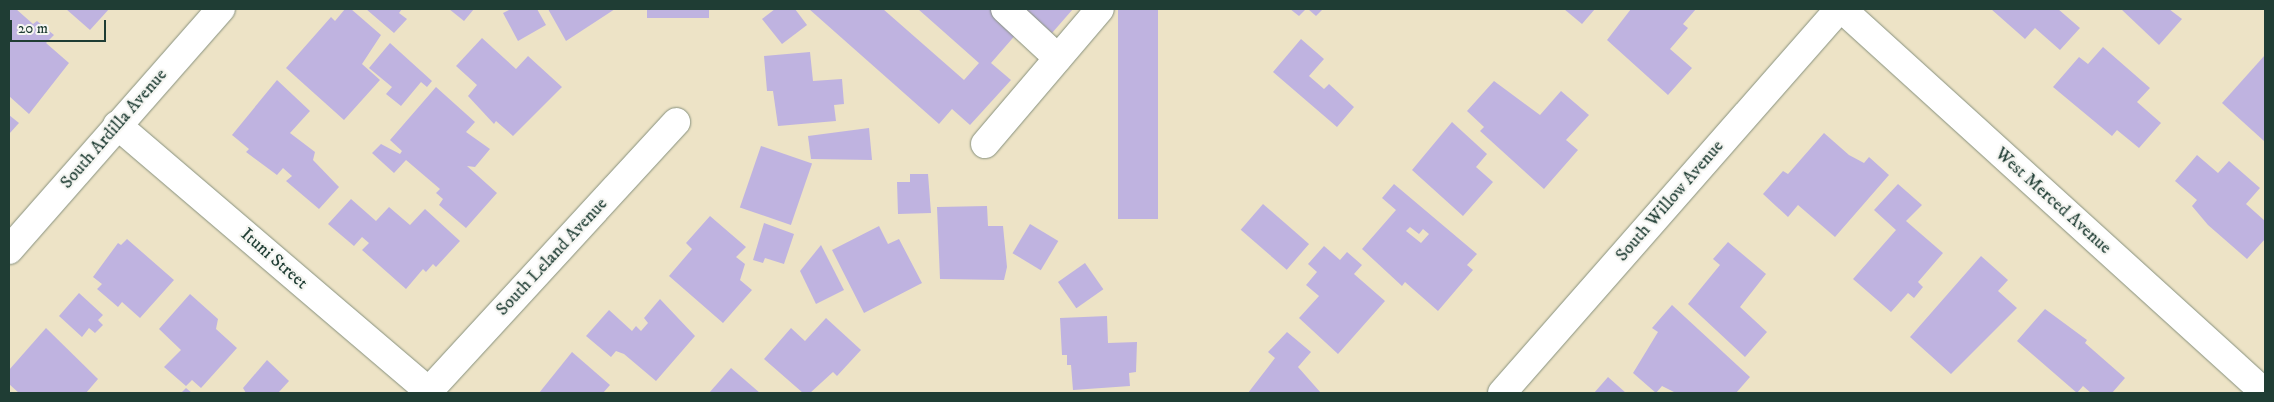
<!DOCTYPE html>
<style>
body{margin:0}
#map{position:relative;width:2274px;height:402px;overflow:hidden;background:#ede3c6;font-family:"IM FELL DW Pica",serif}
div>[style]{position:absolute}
.building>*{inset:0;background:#bfb3e0;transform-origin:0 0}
.roads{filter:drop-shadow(0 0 1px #86907d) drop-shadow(0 0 1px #86907d)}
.minor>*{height:28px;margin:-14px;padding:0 14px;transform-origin:14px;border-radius:14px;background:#fff}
span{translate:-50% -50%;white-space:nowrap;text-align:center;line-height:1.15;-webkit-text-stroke:4.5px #f6f6f2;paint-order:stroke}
.street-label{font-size:18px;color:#1f3d34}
.frame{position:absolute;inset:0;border:10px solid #1f3d34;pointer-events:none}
.scale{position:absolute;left:10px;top:20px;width:96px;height:22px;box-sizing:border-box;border:2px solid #1f3d34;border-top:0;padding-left:6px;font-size:15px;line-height:18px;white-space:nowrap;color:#1f3d34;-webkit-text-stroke:4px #f6f6f2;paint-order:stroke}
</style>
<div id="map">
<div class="building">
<i style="clip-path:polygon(9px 9px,16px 9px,33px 24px,37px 21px,54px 35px,46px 43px,69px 63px,29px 114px,9px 96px)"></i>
<i style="clip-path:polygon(66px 9px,109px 9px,90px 30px)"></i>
<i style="clip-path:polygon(345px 9px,351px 9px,381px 35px,362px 64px,380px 80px,344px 120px,286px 68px,331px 17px,335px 21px)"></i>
<i style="clip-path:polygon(366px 9px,402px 9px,399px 13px,407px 19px,394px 33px)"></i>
<i style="clip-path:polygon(449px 9px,474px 9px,464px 21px)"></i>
<i style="clip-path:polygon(511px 9px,537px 9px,546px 25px,518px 41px,503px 13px)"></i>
<i style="clip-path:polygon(548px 9px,615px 9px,566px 41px)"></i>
<i style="left:647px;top:9px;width:62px;height:9px"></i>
<i style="clip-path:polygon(775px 9px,795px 9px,807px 25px,782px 44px,762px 19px)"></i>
<i style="clip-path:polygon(809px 9px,883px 9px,964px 80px,979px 63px,918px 9px,992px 9px,1018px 32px,991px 63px,1011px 80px,970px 125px,952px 109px,939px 124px)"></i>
<i style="clip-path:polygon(1025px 9px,1073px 9px,1052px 33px)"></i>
<i style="left:1118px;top:9px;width:40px;height:210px"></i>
<i style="clip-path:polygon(1290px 9px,1306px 9px,1299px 16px)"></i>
<i style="clip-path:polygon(1308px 9px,1323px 9px,1316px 16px)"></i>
<i style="clip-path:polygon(1564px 9px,1595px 9px,1582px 24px)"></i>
<i style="clip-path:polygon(1631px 9px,1696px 9px,1683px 24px,1688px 28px,1670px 49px,1692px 68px,1668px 95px,1607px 40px)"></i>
<i style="clip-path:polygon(1991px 9px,2058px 9px,2080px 28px,2060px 50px,2035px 28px,2025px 39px)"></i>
<i style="clip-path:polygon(2121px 9px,2169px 9px,2182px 19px,2159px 45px)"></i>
<i style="clip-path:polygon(482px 38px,516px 69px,528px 56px,562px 87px,513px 136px,496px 121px,494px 124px,468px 96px,477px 85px,456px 66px)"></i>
<i style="clip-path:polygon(1301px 39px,1324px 59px,1309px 76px,1324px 89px,1329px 84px,1354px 107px,1337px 127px,1273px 72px)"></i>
<i style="clip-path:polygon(390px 43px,432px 81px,427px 87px,421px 82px,401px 106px,386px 94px,392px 87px,369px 68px)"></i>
<i style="clip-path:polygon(2103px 47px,2150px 88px,2137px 102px,2161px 123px,2139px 148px,2117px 130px,2112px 136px,2053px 87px,2079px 57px,2088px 64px)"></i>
<i style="clip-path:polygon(810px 52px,813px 81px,842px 79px,844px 104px,834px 105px,836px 121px,778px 126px,773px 91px,767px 91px,764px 56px)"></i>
<i style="clip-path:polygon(2265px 55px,2265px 140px,2264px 141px,2222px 103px)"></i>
<i style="clip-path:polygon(277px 80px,310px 111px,290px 133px,315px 152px,313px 160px,339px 187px,319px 209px,286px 181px,292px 176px,283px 168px,277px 175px,246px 152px,249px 149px,232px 135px)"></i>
<i style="clip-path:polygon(1494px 81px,1540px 115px,1561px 91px,1589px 115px,1566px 140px,1578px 150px,1544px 189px,1480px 131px,1484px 127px,1467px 111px)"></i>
<i style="clip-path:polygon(436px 87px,475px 122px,466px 132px,490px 149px,475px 167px,467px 166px,497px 193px,466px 228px,439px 205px,443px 199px,436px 193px,440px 189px,406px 160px,394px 173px,372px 153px,381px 144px,400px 154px,402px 151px,390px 140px)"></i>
<i style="clip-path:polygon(9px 115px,19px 123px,9px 134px)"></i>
<i style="clip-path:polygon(1452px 122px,1487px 154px,1476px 167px,1493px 182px,1463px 216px,1412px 170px)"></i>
<i style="clip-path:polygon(869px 128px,872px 160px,811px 159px,808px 136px)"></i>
<i style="clip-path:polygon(1824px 133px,1849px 155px,1864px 163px,1869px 157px,1889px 175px,1835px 237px,1798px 205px,1788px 217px,1763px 194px,1783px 171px,1788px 174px)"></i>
<i style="left:761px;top:146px;width:54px;height:65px;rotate:19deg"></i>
<i style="clip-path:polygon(2197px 155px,2218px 173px,2229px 161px,2260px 188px,2246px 204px,2265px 221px,2265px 239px,2247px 259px,2208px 225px,2192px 206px,2197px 200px,2175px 181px)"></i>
<i style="clip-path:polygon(910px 174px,928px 174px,931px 213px,898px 214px,897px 182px,910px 182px)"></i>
<i style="clip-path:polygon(evenodd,1394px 184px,1477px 254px,1467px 265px,1473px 270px,1438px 311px,1405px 282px,1402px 286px,1362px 249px,1396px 210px,1382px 198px,1394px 184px,1410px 227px,1419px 234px,1423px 229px,1429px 234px,1421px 243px,1406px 231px,1410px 227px)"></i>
<i style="clip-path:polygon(1898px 184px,1922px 205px,1906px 221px,1943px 253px,1918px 282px,1923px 287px,1914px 298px,1908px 293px,1891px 312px,1853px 279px,1896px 230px,1874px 210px)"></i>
<i style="clip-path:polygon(351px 199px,376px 221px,389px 207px,410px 225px,425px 209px,460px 241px,436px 267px,433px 264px,426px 272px,423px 269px,406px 289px,362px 250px,369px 243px,362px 237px,354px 246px,328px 224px)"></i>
<i style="left:1263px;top:204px;width:61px;height:34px;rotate:41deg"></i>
<i style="clip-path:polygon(987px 206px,988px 226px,1003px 226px,1007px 267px,1004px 280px,940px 279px,937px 207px)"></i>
<i style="clip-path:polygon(710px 216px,746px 247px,736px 257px,745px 264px,740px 280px,752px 290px,723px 323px,669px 276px,692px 249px,686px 243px)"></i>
<i style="clip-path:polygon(764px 223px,794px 234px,784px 264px,765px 258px,763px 263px,753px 260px)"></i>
<i style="left:1030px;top:224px;width:33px;height:34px;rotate:31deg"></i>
<i style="clip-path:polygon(879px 226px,888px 244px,899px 239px,922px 283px,864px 313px,832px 250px)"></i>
<i style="clip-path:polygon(127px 239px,174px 280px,140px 318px,122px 302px,118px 307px,97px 289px,102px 284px,93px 277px,118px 243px,121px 245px)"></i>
<i style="clip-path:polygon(1728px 242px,1766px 274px,1740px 307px,1767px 332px,1745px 357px,1688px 304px,1720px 265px,1713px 259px)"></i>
<i style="clip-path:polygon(821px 245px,844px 290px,816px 304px,800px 271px)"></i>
<i style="clip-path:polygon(1324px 246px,1340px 260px,1347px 252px,1362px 265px,1354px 274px,1385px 301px,1338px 354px,1299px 318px,1319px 296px,1306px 285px,1317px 272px,1308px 264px)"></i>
<i style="clip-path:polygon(1981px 256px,2008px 280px,1998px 291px,2017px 308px,1951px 374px,1910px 337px)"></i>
<i style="left:1085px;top:263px;width:32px;height:33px;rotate:55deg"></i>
<i style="clip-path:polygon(79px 293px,103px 315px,98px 320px,103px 325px,95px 333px,89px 328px,82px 337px,59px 316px)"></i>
<i style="clip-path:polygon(190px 294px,218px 319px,216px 329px,237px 348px,201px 388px,192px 380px,186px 386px,164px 367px,181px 350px,159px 329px)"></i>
<i style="clip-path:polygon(660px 299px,695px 336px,656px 381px,624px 354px,616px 351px,611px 357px,586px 336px,609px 310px,632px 331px,636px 326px,641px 331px,648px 323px,644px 318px)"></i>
<i style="clip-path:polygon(1672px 305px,1750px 377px,1736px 393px,1676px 393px,1662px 386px,1656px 393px,1633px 373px,1658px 332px,1652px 328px)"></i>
<i style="clip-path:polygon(2045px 309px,2087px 340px,2085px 343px,2125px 378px,2112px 393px,2091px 393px,2083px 386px,2077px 393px,2017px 341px)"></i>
<i style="clip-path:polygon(1107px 316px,1108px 343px,1137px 342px,1136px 372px,1129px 373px,1130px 386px,1073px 390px,1071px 365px,1067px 365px,1067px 355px,1062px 355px,1060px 318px)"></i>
<i style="clip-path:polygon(826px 318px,861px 350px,837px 376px,833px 372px,810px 393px,803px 393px,764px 359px,791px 328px,805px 341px)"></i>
<i style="clip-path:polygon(46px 328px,98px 379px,86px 393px,19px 393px,9px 384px,9px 370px)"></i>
<i style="clip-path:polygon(1287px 332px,1311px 352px,1298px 367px,1321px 393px,1248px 393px,1275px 358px,1268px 352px)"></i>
<i style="clip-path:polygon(572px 352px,610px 385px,603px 393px,539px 393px)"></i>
<i style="clip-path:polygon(267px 360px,289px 381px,278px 393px,246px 393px,243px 388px)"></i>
<i style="clip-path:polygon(731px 368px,760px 393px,709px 393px)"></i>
<i style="clip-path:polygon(1608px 377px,1626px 393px,1594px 393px)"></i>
<i style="clip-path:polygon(186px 388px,192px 393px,181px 393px)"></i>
</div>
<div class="roads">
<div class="minor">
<i style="left:1005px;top:9px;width:72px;rotate:42.8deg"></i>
<i style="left:1842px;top:9px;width:571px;rotate:42.23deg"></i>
<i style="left:117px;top:125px;width:413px;rotate:40.5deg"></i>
<i style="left:985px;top:144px;width:177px;rotate:-49.6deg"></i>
<i style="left:9px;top:250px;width:321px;rotate:-48.7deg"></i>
<i style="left:427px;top:393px;width:368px;rotate:-47.4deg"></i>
<i style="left:1502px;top:393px;width:511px;rotate:-48.73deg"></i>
</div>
</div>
<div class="street-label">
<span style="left:114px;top:129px;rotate:-49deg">South Ardilla Avenue</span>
<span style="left:1670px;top:201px;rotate:-49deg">South Willow Avenue</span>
<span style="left:2053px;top:201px;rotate:42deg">West Merced Avenue</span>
<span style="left:552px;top:257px;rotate:-47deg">South Leland Avenue</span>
<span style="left:274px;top:259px;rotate:41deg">Ituni Street</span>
</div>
<div class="frame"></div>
<div class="scale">20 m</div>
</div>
